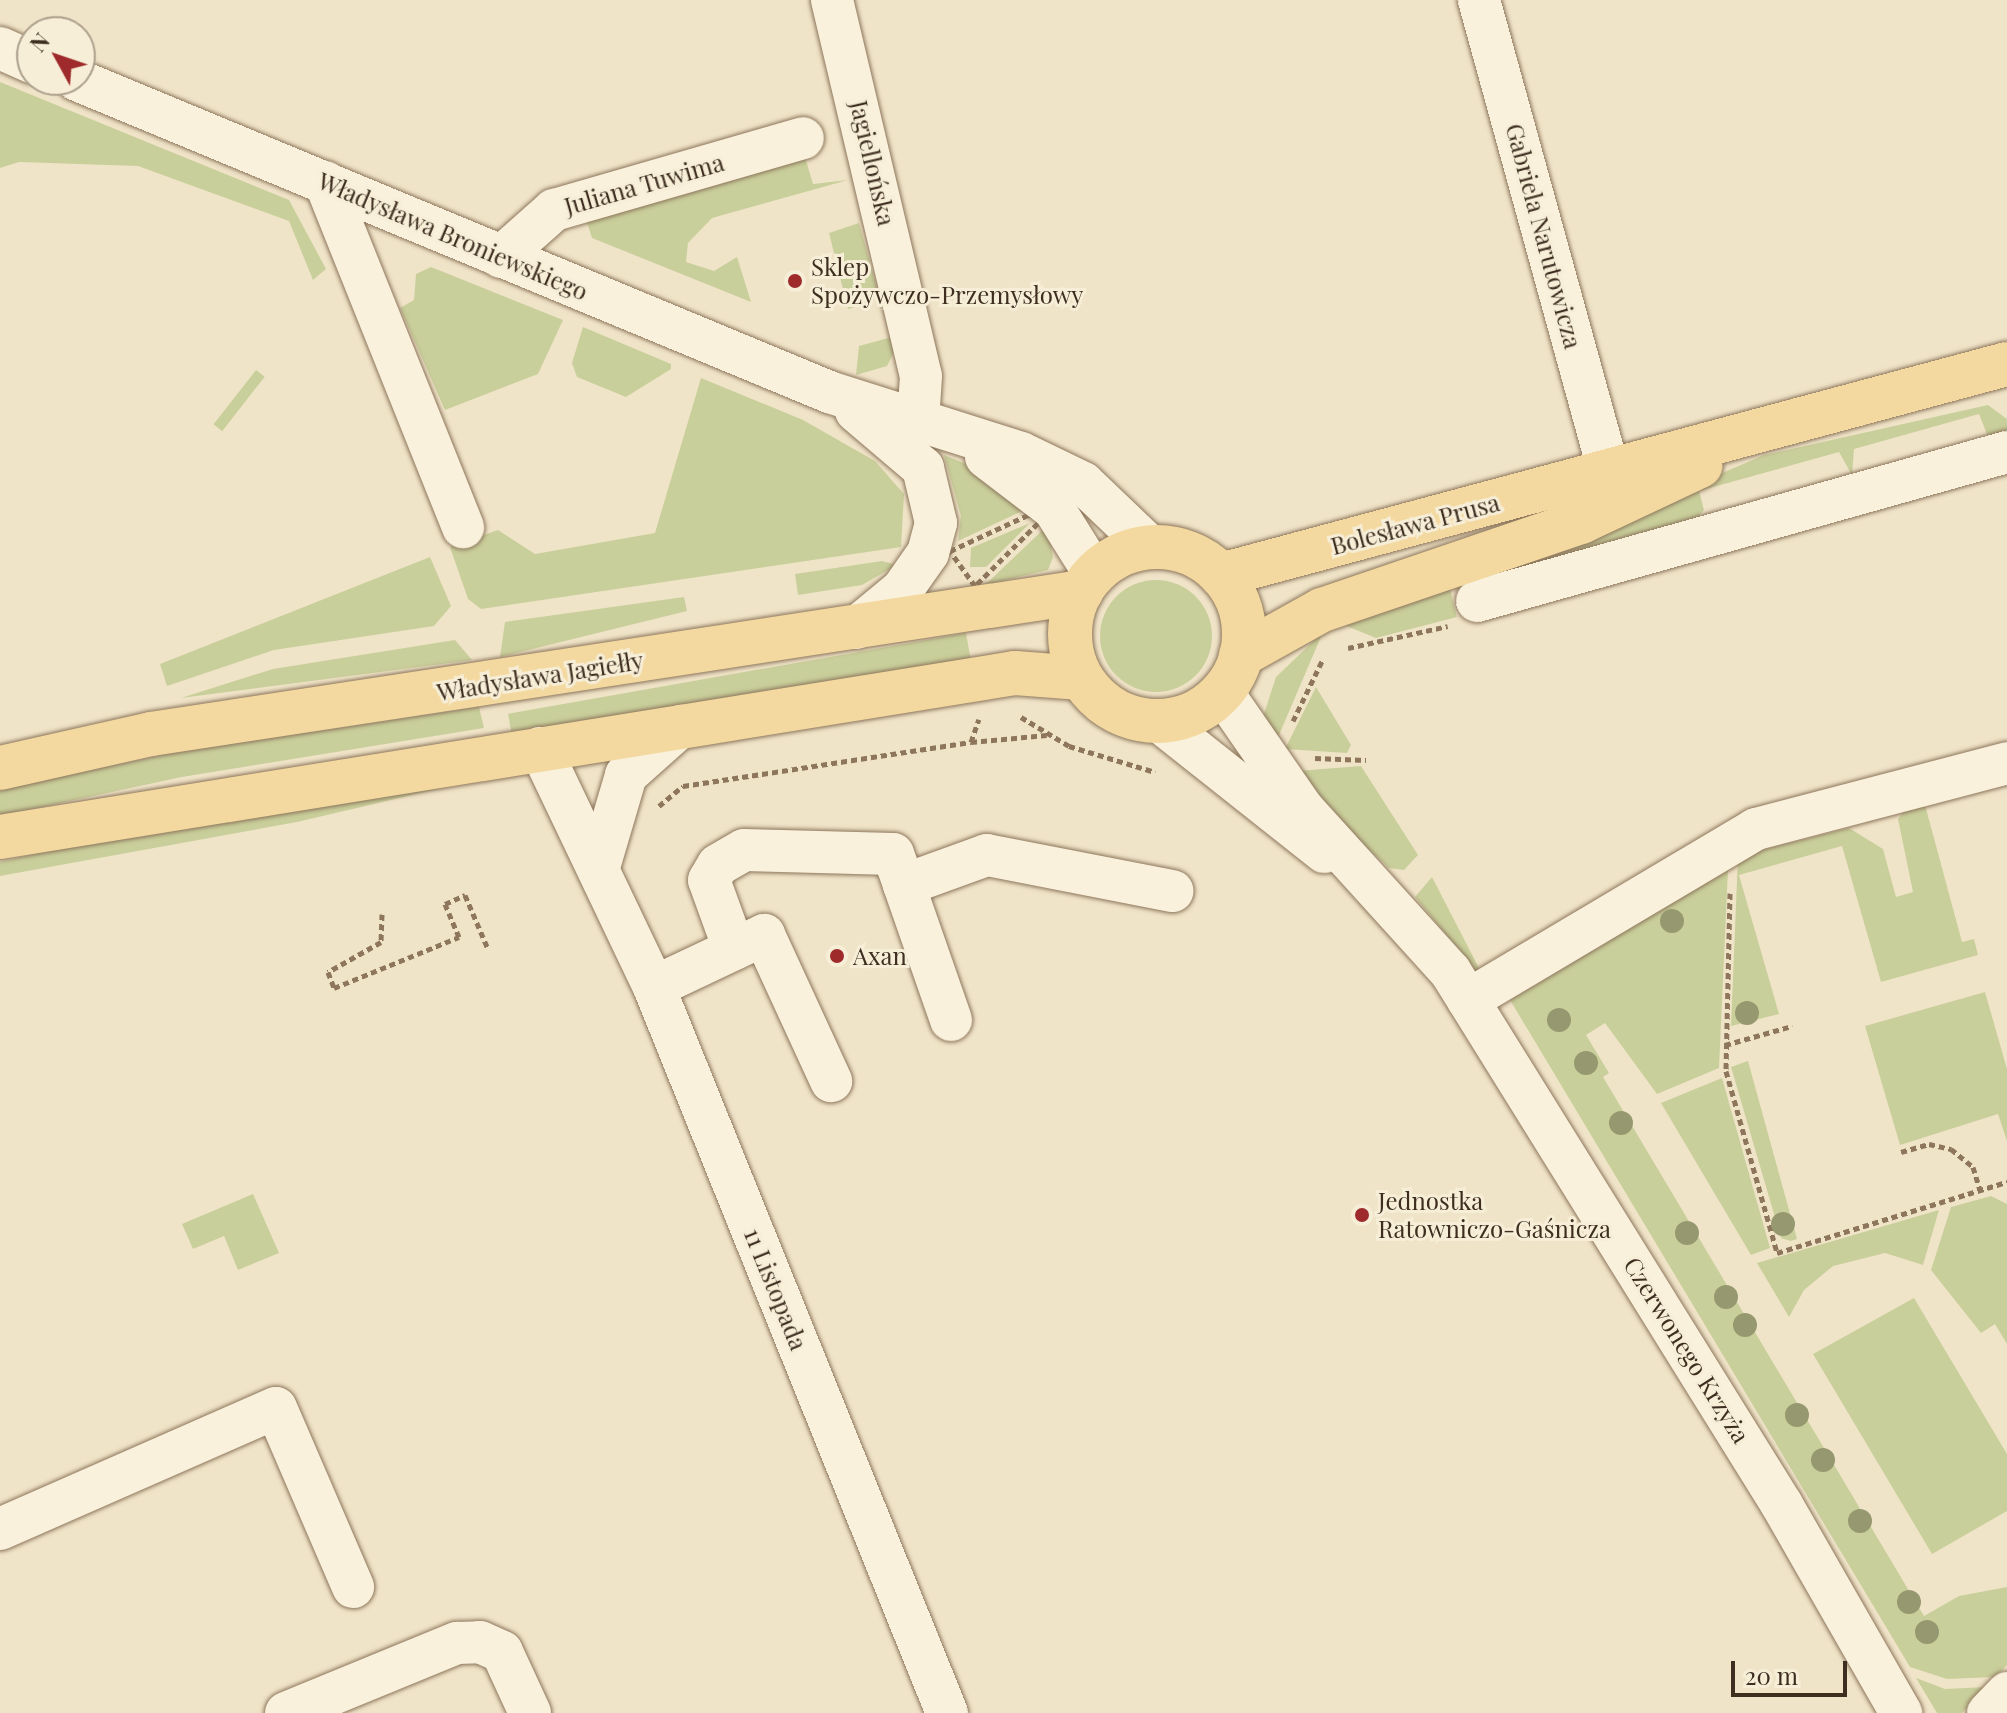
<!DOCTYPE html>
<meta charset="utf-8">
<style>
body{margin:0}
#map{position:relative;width:2007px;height:1713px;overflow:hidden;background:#f0e4c8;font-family:"Playfair Display",serif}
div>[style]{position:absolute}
.green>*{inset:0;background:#c9cf9b;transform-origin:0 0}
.round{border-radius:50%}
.path>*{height:5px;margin-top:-2.5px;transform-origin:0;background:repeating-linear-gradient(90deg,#8d765c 0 6px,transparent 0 10px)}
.roads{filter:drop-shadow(0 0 2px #8d765c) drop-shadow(0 0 2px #8d765c)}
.minor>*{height:42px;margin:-21px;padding:0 21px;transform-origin:21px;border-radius:21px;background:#faf1dc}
.major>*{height:44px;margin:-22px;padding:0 22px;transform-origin:22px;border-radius:22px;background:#f3d9a0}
.major>.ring{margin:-22px;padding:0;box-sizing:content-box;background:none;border:44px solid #f3d9a0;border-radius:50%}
.trees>*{width:24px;height:24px;margin:-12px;border-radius:50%;background:#96986f}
.dots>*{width:22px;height:22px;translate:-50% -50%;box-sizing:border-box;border:4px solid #f7eed8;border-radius:50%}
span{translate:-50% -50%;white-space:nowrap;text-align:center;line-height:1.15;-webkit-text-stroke:6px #f7eed8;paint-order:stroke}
.street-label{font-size:24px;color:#3d2e20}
.poi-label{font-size:24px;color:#3d2e20}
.left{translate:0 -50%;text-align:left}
.north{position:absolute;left:16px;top:16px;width:80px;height:80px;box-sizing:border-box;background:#f7eed8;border:2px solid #ada18e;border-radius:50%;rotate:310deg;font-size:22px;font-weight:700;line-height:32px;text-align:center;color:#3d2e20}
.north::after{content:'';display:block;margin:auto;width:28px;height:36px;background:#9e2a2b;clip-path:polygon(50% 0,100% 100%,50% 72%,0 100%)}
.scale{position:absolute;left:1731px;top:1661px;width:116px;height:36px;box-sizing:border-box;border:4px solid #3d2e20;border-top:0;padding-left:10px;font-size:24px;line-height:28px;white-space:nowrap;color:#3d2e20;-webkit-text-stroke:6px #f7eed8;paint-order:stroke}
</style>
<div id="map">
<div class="green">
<i style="clip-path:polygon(0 82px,289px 200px,326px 269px,313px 280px,289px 221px,138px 166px,19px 162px,0 168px)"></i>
<i style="clip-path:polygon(805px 157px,813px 184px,848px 180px,712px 218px,688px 243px,686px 262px,714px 271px,737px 257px,751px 302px,592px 238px,586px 219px)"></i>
<i style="clip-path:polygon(859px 223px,878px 291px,871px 302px,848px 309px,829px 233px)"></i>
<i style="clip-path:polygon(431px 267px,563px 320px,538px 374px,445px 410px,400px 308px,414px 300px,416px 274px)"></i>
<i style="clip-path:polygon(583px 327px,671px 364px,671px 369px,626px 397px,577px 377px,572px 363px)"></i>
<i style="clip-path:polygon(903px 334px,887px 366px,856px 375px,859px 346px)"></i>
<i style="left:256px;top:370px;width:11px;height:69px;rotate:38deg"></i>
<i style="clip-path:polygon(701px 378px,803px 420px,875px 461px,904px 494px,901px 547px,481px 609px,468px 599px,450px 547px,498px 530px,535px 554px,655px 533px)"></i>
<i style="clip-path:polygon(1988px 405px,2007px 419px,2007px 433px,1988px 437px,1979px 414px,1854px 449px,1852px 475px,1839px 452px,1699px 491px,1704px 510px,1697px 518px,1472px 581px,1764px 455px)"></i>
<i style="clip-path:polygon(944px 455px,991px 474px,1035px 505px,958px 541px,961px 516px)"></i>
<i style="clip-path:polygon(1030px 523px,986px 567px,970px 567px,971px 548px)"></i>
<i style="clip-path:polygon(1047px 526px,1053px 557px,1048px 570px,985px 585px)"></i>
<i style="clip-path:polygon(430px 557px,451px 606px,434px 626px,274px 650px,167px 686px,160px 664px)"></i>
<i style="clip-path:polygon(882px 561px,897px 565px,862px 585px,798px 595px,795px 574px)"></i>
<i class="round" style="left:1100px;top:580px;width:112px;height:112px"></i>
<i style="clip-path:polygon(1449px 585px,1457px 617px,1376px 638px,1344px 625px)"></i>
<i style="clip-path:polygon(684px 597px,687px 611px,500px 657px,505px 622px)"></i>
<i style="clip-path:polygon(1323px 632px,1273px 749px,1264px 714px,1276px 677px)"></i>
<i style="left:966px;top:633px;width:28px;height:465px;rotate:80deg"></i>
<i style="clip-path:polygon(455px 640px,472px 660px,181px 698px,273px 669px)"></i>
<i style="clip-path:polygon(1316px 687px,1351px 745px,1347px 753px,1285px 749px)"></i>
<i style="clip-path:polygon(479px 707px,484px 728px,182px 777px,0 816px,0 789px,177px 752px)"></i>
<i style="clip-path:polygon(1361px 766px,1418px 855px,1404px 870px,1389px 868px,1285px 772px)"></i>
<i style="clip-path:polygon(485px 778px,297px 822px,0 876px,0 862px,132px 832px)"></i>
<i style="clip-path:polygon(1921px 790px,1962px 942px,1974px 939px,1978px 955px,1881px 982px,1842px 846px,1739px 875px,1779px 1014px,1731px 1026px,1738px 856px,1849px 828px,1883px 849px,1896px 897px,1913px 892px,1898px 819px)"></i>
<i style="clip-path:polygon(1728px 869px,1719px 1068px,1657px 1094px,1605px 1023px,1586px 1035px,1609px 1073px,1603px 1077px,1924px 1616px,1959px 1596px,2007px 1587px,2007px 1665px,1995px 1677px,1947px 1679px,1910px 1667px,1510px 1000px)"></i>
<i style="clip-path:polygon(1432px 877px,1481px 972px,1479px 974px,1415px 897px)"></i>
<i style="clip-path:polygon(1985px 992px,2007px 1069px,2007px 1141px,1998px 1114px,1900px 1145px,1865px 1026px)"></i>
<i style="clip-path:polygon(1748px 1061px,1797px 1239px,1791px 1241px,1781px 1238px,1731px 1067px)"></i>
<i style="clip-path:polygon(1722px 1078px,1770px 1248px,1751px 1255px,1661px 1103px)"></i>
<i style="clip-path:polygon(253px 1194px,279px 1253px,238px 1270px,224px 1236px,193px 1249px,182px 1224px)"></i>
<i style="clip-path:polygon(1991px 1196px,2007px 1204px,2007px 1344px,1995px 1324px,1981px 1333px,1931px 1270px,1951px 1207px)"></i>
<i style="clip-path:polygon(1939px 1210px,1923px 1265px,1885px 1253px,1833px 1266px,1804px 1290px,1789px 1317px,1757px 1263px)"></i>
<i style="clip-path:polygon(1914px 1298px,2007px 1454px,2007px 1511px,1932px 1554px,1813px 1354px)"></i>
<i style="clip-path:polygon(1916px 1678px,1945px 1689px,1987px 1687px,1962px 1713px,1937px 1713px)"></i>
</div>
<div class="path">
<i style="left:1028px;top:515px;width:17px;rotate:3deg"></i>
<i style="left:1045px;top:516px;width:99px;rotate:135deg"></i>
<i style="left:975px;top:586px;width:43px;rotate:-125.5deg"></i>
<i style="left:950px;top:551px;width:86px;rotate:-24.8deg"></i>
<i style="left:1348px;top:648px;width:102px;rotate:-12.4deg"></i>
<i style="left:1021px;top:717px;width:56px;rotate:31.1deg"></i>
<i style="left:1069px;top:746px;width:90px;rotate:16.8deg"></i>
<i style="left:1293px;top:721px;width:69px;rotate:-64.2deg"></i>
<i style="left:971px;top:742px;width:76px;rotate:-5.3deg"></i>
<i style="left:1315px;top:758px;width:51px;rotate:2.2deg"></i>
<i style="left:659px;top:806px;width:31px;rotate:-40deg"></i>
<i style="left:683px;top:786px;width:291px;rotate:-8.7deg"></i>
<i style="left:971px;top:742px;width:24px;rotate:-71deg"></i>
<i style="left:1730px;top:893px;width:178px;rotate:91.3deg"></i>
<i style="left:1726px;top:1071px;width:189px;rotate:74.3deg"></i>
<i style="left:1777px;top:1253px;width:241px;rotate:-17.2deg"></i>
<i style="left:382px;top:914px;width:28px;rotate:92deg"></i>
<i style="left:381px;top:942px;width:61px;rotate:150.5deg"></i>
<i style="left:328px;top:972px;width:17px;rotate:69deg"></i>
<i style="left:334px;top:988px;width:135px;rotate:-22.2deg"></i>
<i style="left:459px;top:937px;width:36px;rotate:-113deg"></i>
<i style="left:445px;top:904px;width:22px;rotate:-24deg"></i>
<i style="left:465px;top:895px;width:59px;rotate:66.9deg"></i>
<i style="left:1725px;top:1045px;width:70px;rotate:-15.8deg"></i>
<i style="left:1901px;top:1152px;width:29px;rotate:-16deg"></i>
<i style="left:1929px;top:1144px;width:23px;rotate:13deg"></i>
<i style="left:1951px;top:1149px;width:28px;rotate:39deg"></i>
<i style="left:1973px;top:1167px;width:24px;rotate:73deg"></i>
</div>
<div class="roads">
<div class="minor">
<i style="left:832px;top:0;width:386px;rotate:76.7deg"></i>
<i style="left:921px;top:376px;width:45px;rotate:93.8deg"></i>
<i style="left:1479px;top:0;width:489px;rotate:74.6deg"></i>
<i style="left:0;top:48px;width:35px;rotate:24deg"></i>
<i style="left:77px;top:80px;width:814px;rotate:22.53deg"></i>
<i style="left:829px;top:392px;width:201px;rotate:17.6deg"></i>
<i style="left:1021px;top:453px;width:69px;rotate:25.8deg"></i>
<i style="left:1083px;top:483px;width:93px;rotate:43.7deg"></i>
<i style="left:325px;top:182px;width:372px;rotate:68.2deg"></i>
<i style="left:501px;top:257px;width:71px;rotate:-41.6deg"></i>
<i style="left:554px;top:210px;width:259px;rotate:-16.1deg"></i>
<i style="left:986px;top:457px;width:86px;rotate:37.4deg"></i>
<i style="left:1054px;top:509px;width:75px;rotate:58deg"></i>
<i style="left:1477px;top:601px;width:551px;rotate:-15.7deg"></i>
<i style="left:856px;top:628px;width:60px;rotate:-39.6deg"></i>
<i style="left:902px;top:590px;width:45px;rotate:-54.9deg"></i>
<i style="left:928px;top:553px;width:31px;rotate:-75deg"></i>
<i style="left:936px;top:523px;width:57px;rotate:-103.3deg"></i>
<i style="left:923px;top:468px;width:88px;rotate:-139.6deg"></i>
<i style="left:1222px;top:692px;width:142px;rotate:55.3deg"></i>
<i style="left:1303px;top:809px;width:219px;rotate:47.8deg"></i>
<i style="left:1450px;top:971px;width:629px;rotate:58.13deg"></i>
<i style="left:1782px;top:1505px;width:240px;rotate:60.2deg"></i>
<i style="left:1159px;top:721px;width:211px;rotate:38.4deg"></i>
<i style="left:540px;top:748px;width:265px;rotate:64.5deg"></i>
<i style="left:654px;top:987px;width:783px;rotate:68.02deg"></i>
<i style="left:599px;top:867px;width:96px;rotate:-73.6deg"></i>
<i style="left:626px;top:775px;width:74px;rotate:-41.7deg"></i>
<i style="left:904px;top:885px;width:143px;rotate:70.8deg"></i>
<i style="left:734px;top:949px;width:73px;rotate:-109.9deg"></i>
<i style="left:709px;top:880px;width:17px;rotate:-59deg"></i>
<i style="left:718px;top:865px;width:30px;rotate:-30deg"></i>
<i style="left:744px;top:850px;width:149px;rotate:1.5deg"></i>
<i style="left:893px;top:854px;width:33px;rotate:70deg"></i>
<i style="left:904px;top:885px;width:88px;rotate:-19.9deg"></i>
<i style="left:987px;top:855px;width:189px;rotate:11deg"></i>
<i style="left:654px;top:987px;width:122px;rotate:-25.3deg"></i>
<i style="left:764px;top:935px;width:161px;rotate:65.3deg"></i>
<i style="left:1468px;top:1000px;width:335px;rotate:-30.7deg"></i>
<i style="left:1756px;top:829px;width:260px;rotate:-14.7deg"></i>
<i style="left:0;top:1529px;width:301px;rotate:-23.7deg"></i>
<i style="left:276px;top:1408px;width:195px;rotate:66.7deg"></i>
<i style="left:286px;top:1713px;width:185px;rotate:-22.3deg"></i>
<i style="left:457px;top:1643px;width:23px;rotate:-2deg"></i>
<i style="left:480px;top:1642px;width:24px;rotate:24deg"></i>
<i style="left:502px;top:1652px;width:67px;rotate:65.3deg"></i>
<i style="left:1988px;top:1713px;width:28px;rotate:-46deg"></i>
</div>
<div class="major">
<i class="ring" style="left:1070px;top:547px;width:130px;height:130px"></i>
<i style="left:1221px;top:575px;width:814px;rotate:-15.03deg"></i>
<i style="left:1241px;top:655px;width:93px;rotate:-29.1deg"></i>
<i style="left:1322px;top:610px;width:274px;rotate:-18.8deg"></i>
<i style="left:1581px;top:522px;width:132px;rotate:-25.2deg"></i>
<i style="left:0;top:768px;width:155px;rotate:-12.7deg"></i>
<i style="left:151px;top:734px;width:941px;rotate:-8.68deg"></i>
<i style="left:0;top:837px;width:1028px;rotate:-9.18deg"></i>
<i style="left:1015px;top:673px;width:66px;rotate:4.3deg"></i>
</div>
</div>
<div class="trees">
<i style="left:1672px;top:921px"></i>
<i style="left:1747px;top:1013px"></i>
<i style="left:1559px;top:1020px"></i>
<i style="left:1586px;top:1063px"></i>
<i style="left:1621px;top:1123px"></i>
<i style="left:1783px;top:1224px"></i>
<i style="left:1687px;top:1233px"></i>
<i style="left:1726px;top:1297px"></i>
<i style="left:1745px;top:1325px"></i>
<i style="left:1797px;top:1415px"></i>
<i style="left:1823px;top:1460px"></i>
<i style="left:1860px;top:1521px"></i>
<i style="left:1909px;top:1602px"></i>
<i style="left:1927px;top:1632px"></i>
</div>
<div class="dots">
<i style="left:795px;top:281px;background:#9e2a2b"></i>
<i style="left:837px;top:956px;background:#9e2a2b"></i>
<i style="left:1362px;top:1215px;background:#9e2a2b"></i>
</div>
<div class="street-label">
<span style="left:873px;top:163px;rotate:77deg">Jagiellońska</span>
<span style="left:644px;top:184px;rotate:-16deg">Juliana Tuwima</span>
<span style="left:453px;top:236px;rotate:23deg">Władysława Broniewskiego</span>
<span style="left:1544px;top:236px;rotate:75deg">Gabriela Narutowicza</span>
<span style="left:1415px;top:524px;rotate:-15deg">Bolesława Prusa</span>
<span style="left:540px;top:676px;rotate:-9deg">Władysława Jagiełły</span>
<span style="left:776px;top:1289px;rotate:68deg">11 Listopada</span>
<span style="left:1687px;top:1350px;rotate:58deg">Czerwonego Krzyża</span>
</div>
<div class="poi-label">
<span class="left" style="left:811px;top:281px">Sklep<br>Spożywczo-Przemysłowy</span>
<span class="left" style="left:853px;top:956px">Axan</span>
<span class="left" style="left:1378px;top:1215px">Jednostka<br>Ratowniczo-Gaśnicza</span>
</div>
<div class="north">N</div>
<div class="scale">20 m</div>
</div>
